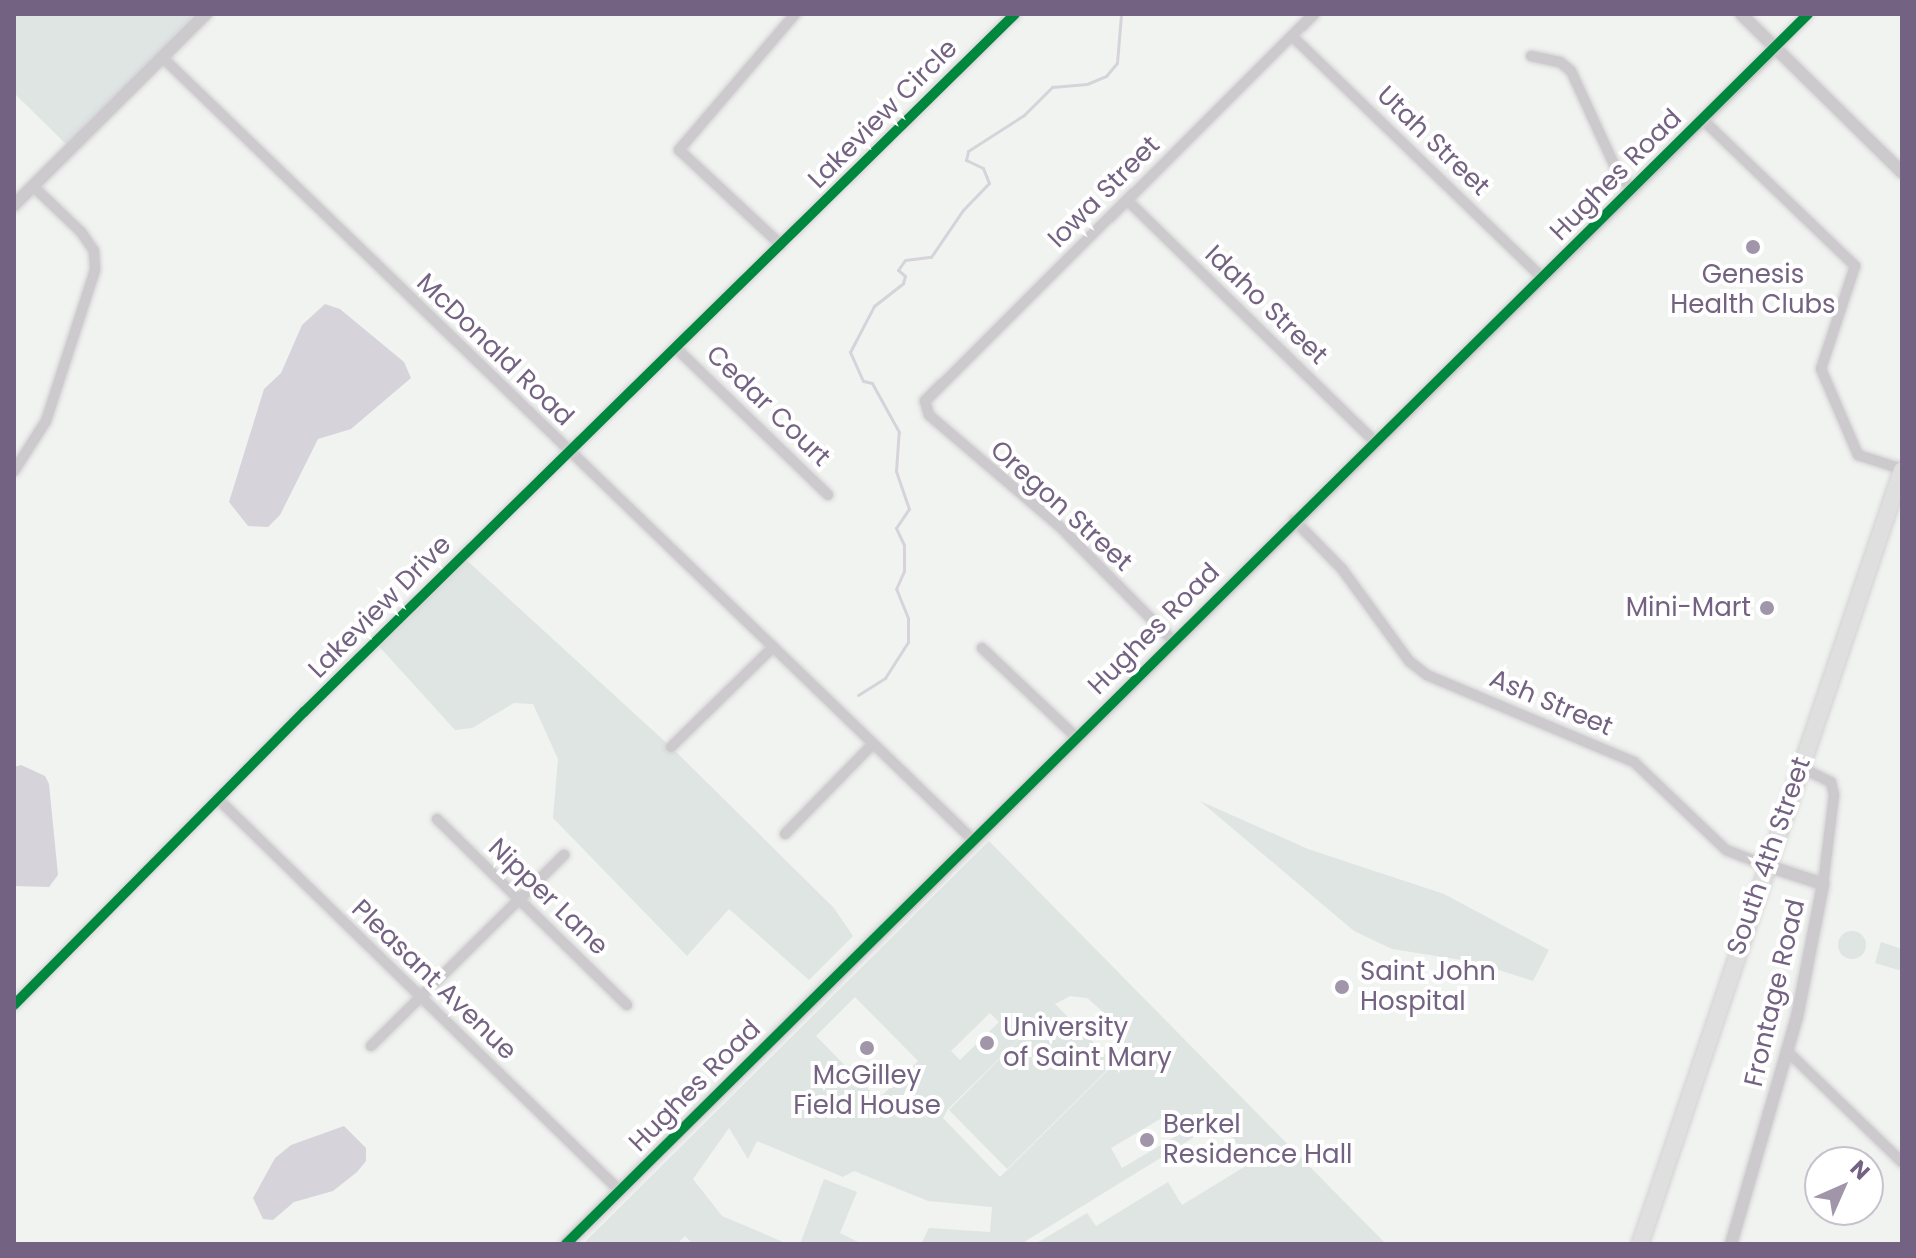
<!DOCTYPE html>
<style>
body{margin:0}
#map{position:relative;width:1916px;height:1258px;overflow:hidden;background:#f1f3f1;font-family:Poppins,sans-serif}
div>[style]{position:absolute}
.green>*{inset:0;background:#dee5e2}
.round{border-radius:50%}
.water>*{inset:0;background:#d6d3db}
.stream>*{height:3px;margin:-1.5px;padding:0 1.5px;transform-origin:1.5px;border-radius:1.5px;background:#d6d3db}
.roads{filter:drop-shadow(0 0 2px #d1d0d1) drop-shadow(0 0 2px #d1d0d1)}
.minor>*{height:10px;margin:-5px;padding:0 5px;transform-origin:5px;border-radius:5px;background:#cccacc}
.tertiary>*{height:12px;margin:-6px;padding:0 6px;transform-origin:6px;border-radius:6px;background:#cccacc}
.trunk>*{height:16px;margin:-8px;padding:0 8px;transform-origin:8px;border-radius:8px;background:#dfdfe0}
.cycleway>*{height:10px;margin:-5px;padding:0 5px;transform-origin:5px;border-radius:5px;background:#00873e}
.dots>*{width:22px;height:22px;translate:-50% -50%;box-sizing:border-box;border:4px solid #fff;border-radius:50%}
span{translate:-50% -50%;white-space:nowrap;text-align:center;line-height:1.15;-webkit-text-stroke:8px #fff;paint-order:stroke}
.street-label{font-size:26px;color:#746282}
.poi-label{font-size:26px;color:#746282}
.right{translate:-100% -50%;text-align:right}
.left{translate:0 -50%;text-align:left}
.frame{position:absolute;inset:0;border:16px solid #746282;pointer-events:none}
.north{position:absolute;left:1804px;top:1146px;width:80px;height:80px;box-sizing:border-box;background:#fff;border:2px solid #c7c0cd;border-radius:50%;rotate:45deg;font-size:22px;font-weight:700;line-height:32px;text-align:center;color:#746282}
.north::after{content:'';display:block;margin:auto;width:28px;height:36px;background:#a095a9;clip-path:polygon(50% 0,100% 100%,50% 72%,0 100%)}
</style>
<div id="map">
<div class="green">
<i style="clip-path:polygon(14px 14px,206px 14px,72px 150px,14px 93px)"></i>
<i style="clip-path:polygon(462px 556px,671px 747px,834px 908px,853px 936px,809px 980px,729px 909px,687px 956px,553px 818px,558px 759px,533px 704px,514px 703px,472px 728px,455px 730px,375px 642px)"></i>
<i style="clip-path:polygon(1200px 801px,1308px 849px,1444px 894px,1549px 950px,1533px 981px,1474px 962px,1392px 949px,1354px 931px)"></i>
<i style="clip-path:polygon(evenodd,989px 841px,1386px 1244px,1035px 1244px,1087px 1213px,1096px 1226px,1168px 1182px,1182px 1205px,1249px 1164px,1222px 1120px,1021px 1244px,921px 1244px,929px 1228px,990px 1232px,992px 1207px,928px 1201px,854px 1171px,843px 1177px,757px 1141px,748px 1159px,729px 1128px,693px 1179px,722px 1216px,788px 1244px,693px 1244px,685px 1236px,677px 1244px,583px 1244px,989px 841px,1070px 996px,1087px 998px,1115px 1022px,1124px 1039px,1121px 1057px,1000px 1177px,943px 1118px,948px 1109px,1054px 1004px,949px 1110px,1007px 1169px,1114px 1063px,1055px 1004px,1070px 996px,989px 841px,855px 997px,918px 1061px,878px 1099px,816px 1036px,855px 997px,989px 841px,990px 1013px,999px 1022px,960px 1060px,951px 1051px,990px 1013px,989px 841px,1172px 1112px,1183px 1132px,1122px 1168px,1111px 1148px,1172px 1112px)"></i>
<i class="round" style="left:1838px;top:931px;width:28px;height:28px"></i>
<i style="clip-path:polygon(1881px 942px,1902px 949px,1902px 971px,1875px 963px)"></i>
<i style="clip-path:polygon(824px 1179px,857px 1192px,840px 1233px,862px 1244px,800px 1244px)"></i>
</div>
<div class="water">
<i style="clip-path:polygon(325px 304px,340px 309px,404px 362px,411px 378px,351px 429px,318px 439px,280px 515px,268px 527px,248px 526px,229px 502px,264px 389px,281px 373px,302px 325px)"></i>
<i style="clip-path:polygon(21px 765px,45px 776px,49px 784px,58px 875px,49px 887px,14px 886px,14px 767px)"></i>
<i style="clip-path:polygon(344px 1126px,366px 1148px,366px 1161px,357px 1172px,333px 1191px,294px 1202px,273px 1220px,263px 1219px,253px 1198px,275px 1158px,291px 1145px)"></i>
</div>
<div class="stream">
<i style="left:858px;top:695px;width:32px;rotate:-32deg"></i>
<i style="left:885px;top:678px;width:43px;rotate:-57.4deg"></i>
<i style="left:908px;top:642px;width:24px;rotate:-90deg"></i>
<i style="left:908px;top:618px;width:31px;rotate:-112deg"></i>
<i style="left:896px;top:589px;width:20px;rotate:-66deg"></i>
<i style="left:904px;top:571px;width:26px;rotate:-90deg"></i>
<i style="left:904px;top:545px;width:19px;rotate:-115deg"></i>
<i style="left:896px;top:528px;width:23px;rotate:-56deg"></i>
<i style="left:909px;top:509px;width:40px;rotate:-108.9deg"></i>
<i style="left:896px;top:471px;width:39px;rotate:-86deg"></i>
<i style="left:899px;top:432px;width:56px;rotate:-118.9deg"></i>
<i style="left:872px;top:383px;width:9px;rotate:-167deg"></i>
<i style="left:863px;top:381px;width:32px;rotate:-114deg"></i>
<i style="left:850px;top:352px;width:52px;rotate:-62.4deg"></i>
<i style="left:874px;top:306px;width:37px;rotate:-38deg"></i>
<i style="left:903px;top:283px;width:7px;rotate:-74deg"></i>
<i style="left:905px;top:276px;width:9px;rotate:-139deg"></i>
<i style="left:898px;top:270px;width:12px;rotate:-55deg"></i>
<i style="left:905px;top:260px;width:26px;rotate:-7deg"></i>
<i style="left:931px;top:257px;width:57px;rotate:-55.8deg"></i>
<i style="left:963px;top:210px;width:37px;rotate:-46deg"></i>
<i style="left:989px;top:183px;width:16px;rotate:-112deg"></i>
<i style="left:983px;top:168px;width:19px;rotate:-155deg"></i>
<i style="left:966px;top:160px;width:9px;rotate:-77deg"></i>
<i style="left:968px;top:151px;width:67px;rotate:-32.7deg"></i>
<i style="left:1024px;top:115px;width:40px;rotate:-45deg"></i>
<i style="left:1052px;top:87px;width:35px;rotate:-5deg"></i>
<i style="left:1087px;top:84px;width:21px;rotate:-23deg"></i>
<i style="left:1106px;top:76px;width:17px;rotate:-50deg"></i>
<i style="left:1117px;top:63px;width:49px;rotate:-85.3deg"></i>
</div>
<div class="roads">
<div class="minor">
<i style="left:1292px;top:36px;width:349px;rotate:44deg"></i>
<i style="left:1775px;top:48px;width:47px;rotate:-45.9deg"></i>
<i style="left:1531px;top:56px;width:30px;rotate:12deg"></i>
<i style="left:1560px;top:62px;width:14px;rotate:39deg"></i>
<i style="left:1571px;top:71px;width:112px;rotate:65.3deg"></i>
<i style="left:1618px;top:173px;width:23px;rotate:50deg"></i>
<i style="left:162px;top:57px;width:1126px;rotate:43.99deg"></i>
<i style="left:1703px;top:120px;width:211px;rotate:43.8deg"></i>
<i style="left:1855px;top:266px;width:108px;rotate:108.3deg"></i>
<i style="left:1821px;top:369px;width:94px;rotate:66.7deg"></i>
<i style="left:1858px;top:455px;width:46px;rotate:17.7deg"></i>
<i style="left:1127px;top:200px;width:345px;rotate:44.3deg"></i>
<i style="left:781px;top:245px;width:139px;rotate:-137deg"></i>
<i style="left:679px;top:150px;width:179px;rotate:-49.5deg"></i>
<i style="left:677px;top:349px;width:210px;rotate:44deg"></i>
<i style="left:14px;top:471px;width:59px;rotate:-57.4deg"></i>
<i style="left:46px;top:421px;width:159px;rotate:-72deg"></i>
<i style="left:95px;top:270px;width:19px;rotate:-93deg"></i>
<i style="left:94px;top:251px;width:23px;rotate:-124deg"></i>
<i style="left:81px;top:232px;width:66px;rotate:-136.2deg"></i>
<i style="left:1294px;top:520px;width:69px;rotate:45.6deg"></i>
<i style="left:1342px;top:569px;width:114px;rotate:53.9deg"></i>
<i style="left:1409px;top:661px;width:23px;rotate:38deg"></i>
<i style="left:1427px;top:675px;width:225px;rotate:22.8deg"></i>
<i style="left:1634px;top:762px;width:127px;rotate:43.7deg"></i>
<i style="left:1726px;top:850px;width:42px;rotate:21deg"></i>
<i style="left:1173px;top:641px;width:162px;rotate:-134.7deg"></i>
<i style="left:1059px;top:526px;width:171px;rotate:-139.5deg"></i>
<i style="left:929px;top:415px;width:15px;rotate:-106deg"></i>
<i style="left:925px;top:401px;width:549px;rotate:-44.85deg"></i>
<i style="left:982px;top:648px;width:129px;rotate:43.4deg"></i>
<i style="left:671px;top:747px;width:143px;rotate:-44.4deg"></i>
<i style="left:1800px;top:767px;width:34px;rotate:26deg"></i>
<i style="left:1831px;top:782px;width:13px;rotate:77deg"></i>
<i style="left:1834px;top:795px;width:90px;rotate:97deg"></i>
<i style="left:218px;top:799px;width:561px;rotate:44.28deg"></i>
<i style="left:437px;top:819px;width:266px;rotate:44.4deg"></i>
<i style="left:785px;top:834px;width:124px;rotate:-45.7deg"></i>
<i style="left:14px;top:1005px;width:412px;rotate:-45.3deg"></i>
<i style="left:304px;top:712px;width:996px;rotate:-44.47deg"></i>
<i style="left:371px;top:1046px;width:272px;rotate:-44.7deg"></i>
<i style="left:1787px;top:1051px;width:160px;rotate:44deg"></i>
</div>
<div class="tertiary">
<i style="left:1741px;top:14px;width:226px;rotate:44.5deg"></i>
<i style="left:14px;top:205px;width:271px;rotate:-44.9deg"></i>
<i style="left:566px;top:1244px;width:1701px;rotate:-44.69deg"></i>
<i style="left:1731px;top:1244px;width:236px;rotate:-73.8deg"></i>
<i style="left:1797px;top:1017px;width:136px;rotate:-78.9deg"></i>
<i style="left:1823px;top:884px;width:61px;rotate:-161.9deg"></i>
</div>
<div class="trunk">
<i style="left:1640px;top:1244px;width:817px;rotate:-71.3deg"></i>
</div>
</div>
<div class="cycleway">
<i style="left:14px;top:1005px;width:412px;rotate:-45.3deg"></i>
<i style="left:304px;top:712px;width:996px;rotate:-44.47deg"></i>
<i style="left:566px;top:1244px;width:1748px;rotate:-44.72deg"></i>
</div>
<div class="dots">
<i style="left:1753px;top:247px;background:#a095a9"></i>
<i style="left:1767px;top:608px;background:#a095a9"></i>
<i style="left:1342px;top:987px;background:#a095a9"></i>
<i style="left:987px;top:1043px;background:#a095a9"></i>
<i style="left:867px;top:1048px;background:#a095a9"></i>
<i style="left:1147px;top:1140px;background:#a095a9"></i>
</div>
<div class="street-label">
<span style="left:883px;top:114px;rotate:-45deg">Lakeview Circle</span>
<span style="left:1433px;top:141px;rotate:44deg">Utah Street</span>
<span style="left:1616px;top:175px;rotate:-45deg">Hughes Road</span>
<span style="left:1104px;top:192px;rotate:-45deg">Iowa Street</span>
<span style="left:1266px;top:305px;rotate:44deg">Idaho Street</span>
<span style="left:495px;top:350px;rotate:44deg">McDonald Road</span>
<span style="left:768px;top:406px;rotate:44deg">Cedar Court</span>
<span style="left:1061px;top:506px;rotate:42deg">Oregon Street</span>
<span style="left:380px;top:607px;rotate:-45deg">Lakeview Drive</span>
<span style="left:1154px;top:629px;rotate:-45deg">Hughes Road</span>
<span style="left:1551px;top:703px;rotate:23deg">Ash Street</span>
<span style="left:1769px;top:856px;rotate:-71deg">South 4th Street</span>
<span style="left:548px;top:897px;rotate:44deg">Nipper Lane</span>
<span style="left:434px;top:980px;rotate:44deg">Pleasant Avenue</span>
<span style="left:1775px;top:993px;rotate:-77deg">Frontage Road</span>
<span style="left:695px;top:1086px;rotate:-45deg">Hughes Road</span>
</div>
<div class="poi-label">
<span style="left:1753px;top:290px">Genesis<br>Health Clubs</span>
<span class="right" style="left:1751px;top:608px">Mini-Mart</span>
<span class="left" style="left:1360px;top:987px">Saint John<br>Hospital</span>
<span class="left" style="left:1003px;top:1043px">University<br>of Saint Mary</span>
<span style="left:867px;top:1091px">McGilley<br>Field House</span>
<span class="left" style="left:1163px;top:1140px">Berkel<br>Residence Hall</span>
</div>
<div class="frame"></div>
<div class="north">N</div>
</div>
